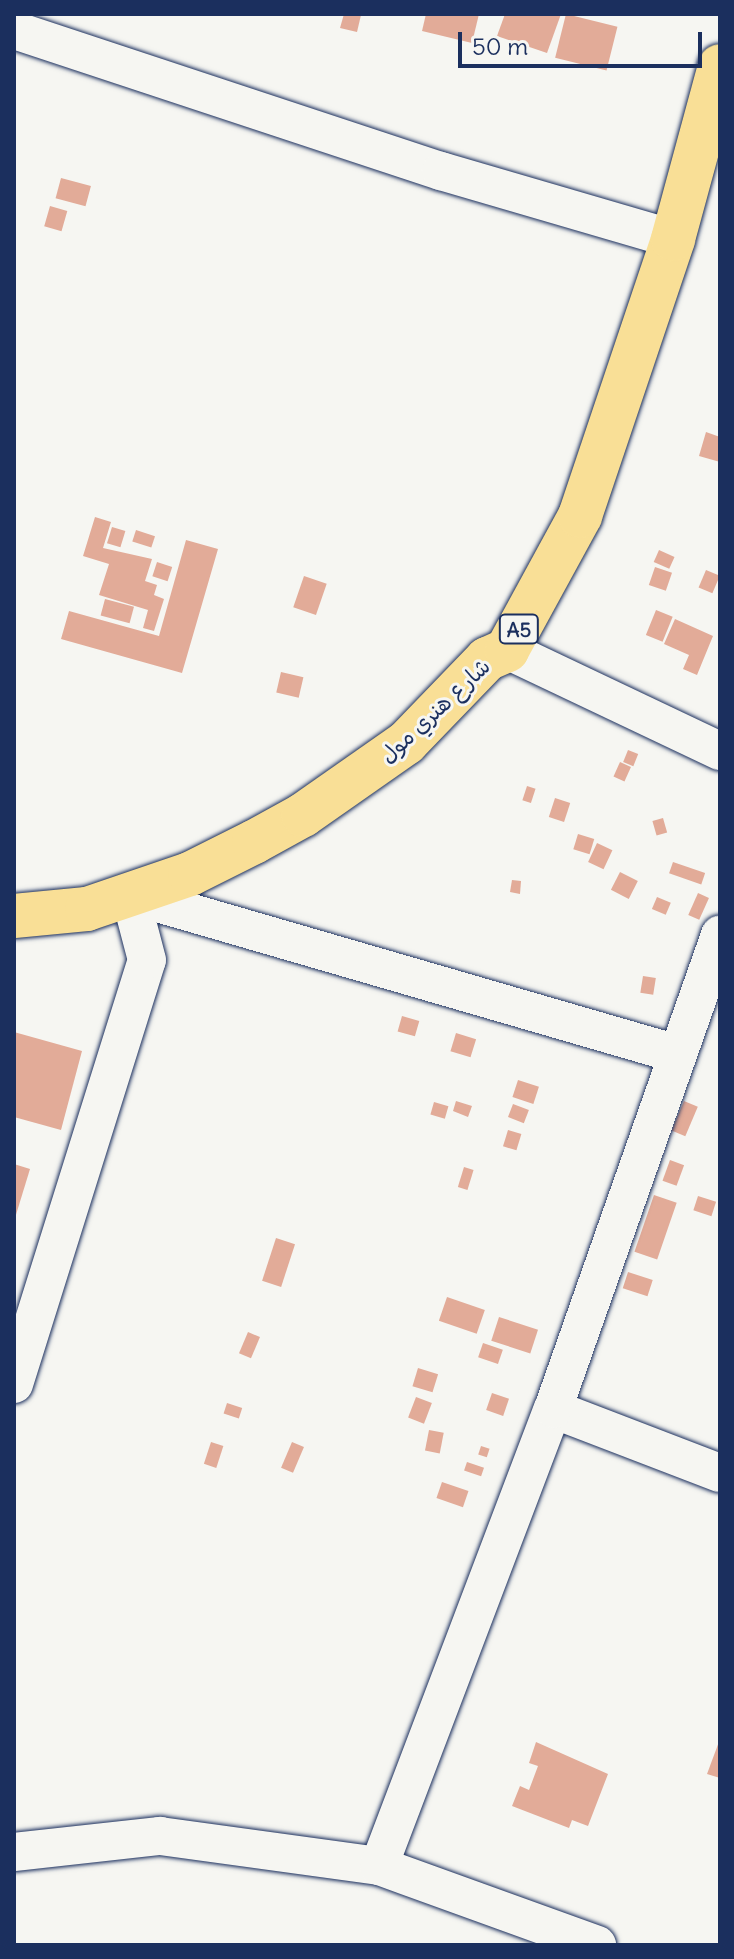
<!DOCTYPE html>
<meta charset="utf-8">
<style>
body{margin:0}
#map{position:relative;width:734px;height:1959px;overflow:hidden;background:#f6f6f2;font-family:Delius,"Playpen Sans Arabic",sans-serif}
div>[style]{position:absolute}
.building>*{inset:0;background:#e2ab98;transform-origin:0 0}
.roads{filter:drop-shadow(0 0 2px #1b2f5e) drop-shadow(0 0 2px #1b2f5e)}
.street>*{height:38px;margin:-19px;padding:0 19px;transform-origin:19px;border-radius:19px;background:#f6f6f2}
.highway>*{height:44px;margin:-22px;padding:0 22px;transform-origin:22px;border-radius:22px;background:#f9df96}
span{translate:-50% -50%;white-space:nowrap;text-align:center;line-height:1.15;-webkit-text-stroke:6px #f6f6f2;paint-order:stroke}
.shield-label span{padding:2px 6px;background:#f6f6f2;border:2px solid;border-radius:6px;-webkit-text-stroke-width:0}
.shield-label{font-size:20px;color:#1b2f5e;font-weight:700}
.street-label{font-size:22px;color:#1b2f5e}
.frame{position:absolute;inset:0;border:16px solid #1b2f5e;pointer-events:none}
.scale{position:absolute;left:458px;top:32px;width:244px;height:36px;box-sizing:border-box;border:4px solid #1b2f5e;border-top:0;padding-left:10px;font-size:24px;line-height:28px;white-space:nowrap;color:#1b2f5e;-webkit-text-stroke:6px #f6f6f2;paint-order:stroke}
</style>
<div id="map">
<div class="building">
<i style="clip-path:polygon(344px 14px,361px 15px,357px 32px,340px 28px)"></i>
<i style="clip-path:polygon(426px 14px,479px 14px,472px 43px,422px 31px)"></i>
<i style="clip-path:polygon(505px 14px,561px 14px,547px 53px,497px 36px)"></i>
<i style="left:566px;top:14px;width:53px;height:45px;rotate:14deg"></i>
<i style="left:61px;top:178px;width:31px;height:21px;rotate:15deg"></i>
<i style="left:50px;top:206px;width:18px;height:21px;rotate:16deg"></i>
<i style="clip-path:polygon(706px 432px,720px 437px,720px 462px,699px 456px)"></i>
<i style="clip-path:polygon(95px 517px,111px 522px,103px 548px,152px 559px,145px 581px,157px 585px,154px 595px,164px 599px,154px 631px,143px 628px,148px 610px,99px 595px,109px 564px,83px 556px)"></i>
<i style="left:112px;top:527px;width:14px;height:17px;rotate:17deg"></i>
<i style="left:136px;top:530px;width:20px;height:12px;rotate:18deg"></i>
<i style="clip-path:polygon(186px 540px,218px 549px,182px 673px,61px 639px,69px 611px,159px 636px)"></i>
<i style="left:659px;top:550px;width:17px;height:13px;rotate:24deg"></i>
<i style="left:157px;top:562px;width:16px;height:15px;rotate:18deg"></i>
<i style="left:655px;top:567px;width:18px;height:19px;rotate:19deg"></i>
<i style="left:706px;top:570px;width:15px;height:19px;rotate:23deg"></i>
<i style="left:304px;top:576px;width:24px;height:33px;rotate:19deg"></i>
<i style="left:105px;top:599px;width:30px;height:17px;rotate:15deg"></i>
<i style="left:656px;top:610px;width:18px;height:27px;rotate:22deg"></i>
<i style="clip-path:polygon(675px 619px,713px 636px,697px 675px,683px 669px,689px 655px,664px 644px)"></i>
<i style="left:281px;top:672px;width:23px;height:21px;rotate:13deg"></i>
<i style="left:628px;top:750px;width:11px;height:13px;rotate:22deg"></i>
<i style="left:620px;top:762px;width:12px;height:16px;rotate:24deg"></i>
<i style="left:527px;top:786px;width:9px;height:15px;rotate:18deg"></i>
<i style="left:555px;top:798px;width:16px;height:20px;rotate:18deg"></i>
<i style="left:663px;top:818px;width:15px;height:11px;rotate:74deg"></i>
<i style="left:578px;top:834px;width:17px;height:16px;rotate:17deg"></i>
<i style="left:597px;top:843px;width:17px;height:21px;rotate:25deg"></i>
<i style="left:673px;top:862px;width:34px;height:12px;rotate:19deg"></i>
<i style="left:620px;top:872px;width:20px;height:20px;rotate:27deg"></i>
<i style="clip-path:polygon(512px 880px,521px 881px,520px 894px,510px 892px)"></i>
<i style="left:698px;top:893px;width:12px;height:24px;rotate:24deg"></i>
<i style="left:657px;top:897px;width:15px;height:13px;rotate:23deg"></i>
<i style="left:643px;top:976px;width:13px;height:17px;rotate:9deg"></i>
<i style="left:402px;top:1016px;width:18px;height:16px;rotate:16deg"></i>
<i style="clip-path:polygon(14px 1032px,82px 1051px,61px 1130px,14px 1117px)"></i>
<i style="left:456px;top:1033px;width:21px;height:19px;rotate:17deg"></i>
<i style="left:518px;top:1080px;width:22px;height:18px;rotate:18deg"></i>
<i style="clip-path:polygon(456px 1101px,472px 1106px,468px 1117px,453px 1111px)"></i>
<i style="left:684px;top:1101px;width:15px;height:32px;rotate:23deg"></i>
<i style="left:434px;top:1102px;width:15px;height:13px;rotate:16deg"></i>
<i style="left:513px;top:1104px;width:17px;height:14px;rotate:21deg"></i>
<i style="left:508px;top:1130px;width:14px;height:17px;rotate:17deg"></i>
<i style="left:670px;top:1160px;width:15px;height:22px;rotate:20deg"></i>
<i style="clip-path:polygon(14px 1164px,30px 1169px,15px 1218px,14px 1218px)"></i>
<i style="left:464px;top:1167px;width:10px;height:21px;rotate:17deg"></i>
<i style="left:654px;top:1195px;width:24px;height:60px;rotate:19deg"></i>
<i style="left:698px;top:1196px;width:19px;height:15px;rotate:18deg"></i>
<i style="left:276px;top:1238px;width:20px;height:45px;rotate:18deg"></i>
<i style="left:628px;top:1272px;width:26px;height:17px;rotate:18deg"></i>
<i style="left:447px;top:1297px;width:40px;height:25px;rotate:19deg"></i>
<i style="left:499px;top:1317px;width:41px;height:25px;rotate:18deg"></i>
<i style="left:248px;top:1332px;width:13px;height:23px;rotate:23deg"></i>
<i style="left:483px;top:1343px;width:21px;height:15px;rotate:19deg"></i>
<i style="left:418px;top:1368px;width:21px;height:19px;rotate:17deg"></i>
<i style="left:492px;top:1393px;width:18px;height:18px;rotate:19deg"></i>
<i style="left:416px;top:1397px;width:17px;height:22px;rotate:21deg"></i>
<i style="left:227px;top:1403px;width:16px;height:11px;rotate:18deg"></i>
<i style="left:429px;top:1430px;width:15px;height:21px;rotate:11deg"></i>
<i style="left:211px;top:1442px;width:13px;height:23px;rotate:18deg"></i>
<i style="left:292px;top:1442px;width:13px;height:28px;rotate:23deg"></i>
<i style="left:481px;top:1446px;width:9px;height:9px;rotate:18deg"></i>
<i style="left:467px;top:1462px;width:18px;height:9px;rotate:19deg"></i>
<i style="left:442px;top:1482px;width:28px;height:17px;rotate:19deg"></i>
<i style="clip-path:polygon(720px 1739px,720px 1778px,707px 1774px)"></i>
<i style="clip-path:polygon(536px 1742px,608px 1774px,588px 1826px,572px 1820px,569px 1828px,512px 1806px,520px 1786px,529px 1790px,538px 1766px,529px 1763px)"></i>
</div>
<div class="roads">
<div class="street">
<i style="left:14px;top:30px;width:450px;rotate:18.3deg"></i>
<i style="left:441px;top:171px;width:242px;rotate:16.3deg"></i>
<i style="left:507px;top:650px;width:236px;rotate:25.4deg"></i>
<i style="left:130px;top:895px;width:566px;rotate:16.2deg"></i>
<i style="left:14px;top:1384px;width:444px;rotate:-72.6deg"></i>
<i style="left:147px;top:960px;width:67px;rotate:-104.7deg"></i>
<i style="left:553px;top:1409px;width:179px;rotate:21deg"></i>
<i style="left:14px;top:1852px;width:147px;rotate:-6.3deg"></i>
<i style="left:160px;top:1836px;width:221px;rotate:7.8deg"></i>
<i style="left:379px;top:1866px;width:232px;rotate:19.9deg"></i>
<i style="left:379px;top:1866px;width:489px;rotate:-69.2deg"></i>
<i style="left:553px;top:1409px;width:503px;rotate:-70.59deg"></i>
</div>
<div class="highway">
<i style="left:14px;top:916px;width:73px;rotate:-5.5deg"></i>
<i style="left:87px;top:909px;width:109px;rotate:-18.8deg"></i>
<i style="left:190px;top:874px;width:72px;rotate:-26.6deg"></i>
<i style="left:254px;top:842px;width:56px;rotate:-28.9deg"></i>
<i style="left:303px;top:815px;width:126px;rotate:-35deg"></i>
<i style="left:406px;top:743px;width:117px;rotate:-46deg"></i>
<i style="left:487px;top:659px;width:22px;rotate:-24deg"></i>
<i style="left:507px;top:650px;width:153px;rotate:-61.4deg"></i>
<i style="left:580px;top:516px;width:292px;rotate:-71.4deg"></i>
<i style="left:673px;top:239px;width:179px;rotate:-74.8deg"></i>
</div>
</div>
<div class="shield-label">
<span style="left:519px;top:629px">A5</span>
</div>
<div class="street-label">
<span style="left:435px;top:711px;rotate:-43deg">شارع هنري مول</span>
</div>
<div class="frame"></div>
<div class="scale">50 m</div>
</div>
